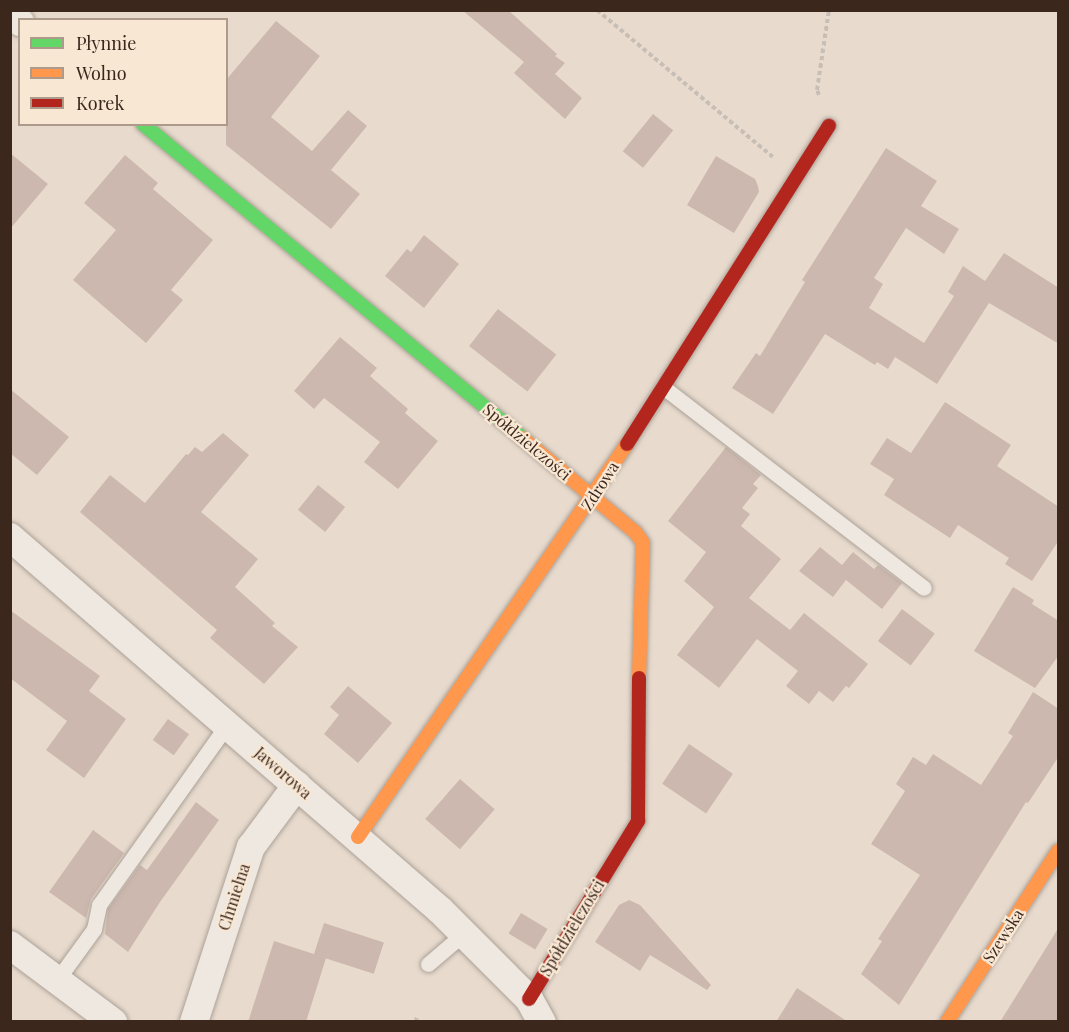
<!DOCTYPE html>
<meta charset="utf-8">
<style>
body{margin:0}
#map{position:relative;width:1069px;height:1032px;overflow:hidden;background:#e8dbce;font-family:"Playfair Display",serif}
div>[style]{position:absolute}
.building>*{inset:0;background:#ccb8ae;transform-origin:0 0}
.path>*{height:4px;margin-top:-2px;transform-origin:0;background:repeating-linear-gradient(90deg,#c7beb6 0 4.5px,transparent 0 7.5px)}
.roads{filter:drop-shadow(0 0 2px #ada197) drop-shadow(0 0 2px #ada197)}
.lane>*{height:15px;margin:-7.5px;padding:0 7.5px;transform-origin:7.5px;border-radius:7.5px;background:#eee8e0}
.street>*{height:28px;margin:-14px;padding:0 14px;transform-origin:14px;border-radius:14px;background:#eee8e0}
.fast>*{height:14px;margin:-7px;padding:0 7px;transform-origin:7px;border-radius:7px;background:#63d668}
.slow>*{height:14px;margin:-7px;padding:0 7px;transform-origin:7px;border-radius:7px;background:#ff974d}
.jam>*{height:14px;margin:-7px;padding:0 7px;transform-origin:7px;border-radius:7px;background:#b3261e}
span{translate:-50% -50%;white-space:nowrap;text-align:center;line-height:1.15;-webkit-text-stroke:4.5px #f8e7d3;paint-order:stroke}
.street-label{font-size:16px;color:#3c271d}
.frame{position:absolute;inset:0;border:12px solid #3c271d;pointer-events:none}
.legend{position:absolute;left:18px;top:18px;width:210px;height:108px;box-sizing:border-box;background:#f8e7d3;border:2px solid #ad9a8a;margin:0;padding:8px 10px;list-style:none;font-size:18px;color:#3c271d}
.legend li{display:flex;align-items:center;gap:12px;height:30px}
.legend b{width:30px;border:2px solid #ad9a8a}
</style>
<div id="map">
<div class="building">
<i style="clip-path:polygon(462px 10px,508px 10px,557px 54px,555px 56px,565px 63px,555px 74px,582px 98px,565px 119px,514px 73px,524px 62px)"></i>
<i style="clip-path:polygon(276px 21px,320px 56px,271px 117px,312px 151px,348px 110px,367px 126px,331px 170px,360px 194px,331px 229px,226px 145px,226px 80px)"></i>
<i style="left:653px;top:114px;width:26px;height:48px;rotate:39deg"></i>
<i style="clip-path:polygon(886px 148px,937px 181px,921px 206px,959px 229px,944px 254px,906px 228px,874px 278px,883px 284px,869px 308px,924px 343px,954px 296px,948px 292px,963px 266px,985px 281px,1004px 253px,1059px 288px,1059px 344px,989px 303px,937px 384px,895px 357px,888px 369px,877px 362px,875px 365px,825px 334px,773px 414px,732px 388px,756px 353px,760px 356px,805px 282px,802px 280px)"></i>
<i style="clip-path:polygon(10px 153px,48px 184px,10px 229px)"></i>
<i style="clip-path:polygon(125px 155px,158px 183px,153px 189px,213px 240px,171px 290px,183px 300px,146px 343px,73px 280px,116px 230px,84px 203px)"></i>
<i style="clip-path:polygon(716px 156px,755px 179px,758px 186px,759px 192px,734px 233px,687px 205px)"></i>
<i style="clip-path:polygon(424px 235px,459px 264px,424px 308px,385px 276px,407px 249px,411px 252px)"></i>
<i style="left:498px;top:309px;width:74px;height:47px;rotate:38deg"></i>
<i style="clip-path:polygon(340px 337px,377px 368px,370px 376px,408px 409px,405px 413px,438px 441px,398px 489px,364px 462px,380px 442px,324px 398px,314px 409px,294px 391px)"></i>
<i style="clip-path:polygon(10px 389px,69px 437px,37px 475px,10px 453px)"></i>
<i style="clip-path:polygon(945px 402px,1011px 445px,997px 466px,1059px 507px,1059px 540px,1032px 581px,1005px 564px,1009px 558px,958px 525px,950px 538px,884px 495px,894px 479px,870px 464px,887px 438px,911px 453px)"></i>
<i style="clip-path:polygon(223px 433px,249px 455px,201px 512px,258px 559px,235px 587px,275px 623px,272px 626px,298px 647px,264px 684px,210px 638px,217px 630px,80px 512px,110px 475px,145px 503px,186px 454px,188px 455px,195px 447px,202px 452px)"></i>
<i style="clip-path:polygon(726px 447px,761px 475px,753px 484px,758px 488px,742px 508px,750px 514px,741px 526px,781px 559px,749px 598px,790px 630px,804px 613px,868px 664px,849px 688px,846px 686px,833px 702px,819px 691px,809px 704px,786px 686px,798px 671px,757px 639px,719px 688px,677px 655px,714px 607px,684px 581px,706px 552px,668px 521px)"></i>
<i style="left:318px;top:485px;width:35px;height:32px;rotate:39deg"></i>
<i style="clip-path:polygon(820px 547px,842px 565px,853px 552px,874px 569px,878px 565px,902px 583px,882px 609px,846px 580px,833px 597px,799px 571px)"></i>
<i style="clip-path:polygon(1013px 587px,1034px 600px,1032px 604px,1059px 621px,1059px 655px,1035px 688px,974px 651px)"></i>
<i style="left:902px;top:609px;width:41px;height:40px;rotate:37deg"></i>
<i style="clip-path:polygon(10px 610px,100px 676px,89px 691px,126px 719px,84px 778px,46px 750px,67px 721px,10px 678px)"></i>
<i style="clip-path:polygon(348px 686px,392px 723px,358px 763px,324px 734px,339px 715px,330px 707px)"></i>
<i style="clip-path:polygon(1033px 692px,1059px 709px,1059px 756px,1028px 803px,1026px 802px,899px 1005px,861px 974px,882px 941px,878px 939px,920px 875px,871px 844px,905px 791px,896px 784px,913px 757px,926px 765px,933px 754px,981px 785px,1013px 736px,1008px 733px)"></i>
<i style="left:168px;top:719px;width:26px;height:26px;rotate:36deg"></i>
<i style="left:689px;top:744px;width:53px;height:48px;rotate:34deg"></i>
<i style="left:460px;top:779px;width:46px;height:53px;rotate:41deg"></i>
<i style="clip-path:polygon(196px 802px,219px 820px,160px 902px,128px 952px,105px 934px,108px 909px,140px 865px,147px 870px)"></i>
<i style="clip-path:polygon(93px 830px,124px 853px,91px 899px,86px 918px,49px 892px)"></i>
<i style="clip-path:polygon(629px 900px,640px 905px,711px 985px,707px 990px,650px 955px,640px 971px,595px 942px,619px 905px)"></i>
<i style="left:521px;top:913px;width:31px;height:24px;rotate:31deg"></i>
<i style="left:324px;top:923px;width:63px;height:33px;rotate:18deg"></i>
<i style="clip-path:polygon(1059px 927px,1059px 1022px,1000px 1022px)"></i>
<i style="clip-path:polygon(274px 941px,326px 958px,306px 1022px,248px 1022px)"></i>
<i style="clip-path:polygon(797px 988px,848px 1022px,776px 1022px)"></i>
</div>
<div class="path">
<i style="left:597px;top:10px;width:229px;rotate:39.9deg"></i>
<i style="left:819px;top:95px;width:5px;rotate:-112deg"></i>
<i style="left:817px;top:90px;width:81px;rotate:-81.5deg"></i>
<i style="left:416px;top:1022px;width:6px;rotate:-81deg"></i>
</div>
<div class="roads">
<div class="lane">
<i style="left:663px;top:387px;width:329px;rotate:37.6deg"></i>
<i style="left:428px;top:964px;width:46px;rotate:-40.6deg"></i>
<i style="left:57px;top:980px;width:63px;rotate:-54deg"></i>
<i style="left:94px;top:929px;width:25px;rotate:-78deg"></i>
<i style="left:99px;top:905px;width:221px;rotate:-54.6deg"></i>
</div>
<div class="street">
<i style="left:10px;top:14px;width:13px;rotate:39deg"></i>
<i style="left:10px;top:537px;width:569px;rotate:40.94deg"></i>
<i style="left:440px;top:910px;width:126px;rotate:45deg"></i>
<i style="left:529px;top:999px;width:26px;rotate:61deg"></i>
<i style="left:10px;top:945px;width:129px;rotate:36.8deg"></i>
<i style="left:194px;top:1022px;width:184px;rotate:-72deg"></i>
<i style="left:251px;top:847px;width:77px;rotate:-53.4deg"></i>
</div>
<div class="fast">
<i style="left:143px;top:124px;width:492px;rotate:39.6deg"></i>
</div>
<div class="slow">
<i style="left:522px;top:438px;width:148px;rotate:39.8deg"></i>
<i style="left:636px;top:533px;width:12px;rotate:55deg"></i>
<i style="left:643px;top:543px;width:135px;rotate:91.7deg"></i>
<i style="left:358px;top:837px;width:476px;rotate:-55.6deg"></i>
<i style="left:947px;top:1022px;width:204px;rotate:-57deg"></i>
</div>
<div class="jam">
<i style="left:627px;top:444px;width:377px;rotate:-57.6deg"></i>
<i style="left:529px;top:999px;width:209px;rotate:-58.5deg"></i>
<i style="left:638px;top:821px;width:143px;rotate:-89.6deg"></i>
</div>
</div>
<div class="street-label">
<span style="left:527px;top:442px;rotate:40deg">Spółdzielczości</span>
<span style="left:600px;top:486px;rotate:-57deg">Zdrowa</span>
<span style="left:283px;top:773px;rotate:41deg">Jaworowa</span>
<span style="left:234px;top:897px;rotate:-72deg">Chmielna</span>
<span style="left:572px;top:928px;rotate:-59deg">Spółdzielczości</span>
<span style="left:1003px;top:936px;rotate:-57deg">Szewska</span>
</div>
<div class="frame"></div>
<ul class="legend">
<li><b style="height:8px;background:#63d668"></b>Płynnie</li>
<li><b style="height:8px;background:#ff974d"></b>Wolno</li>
<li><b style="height:8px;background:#b3261e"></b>Korek</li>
</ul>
</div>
